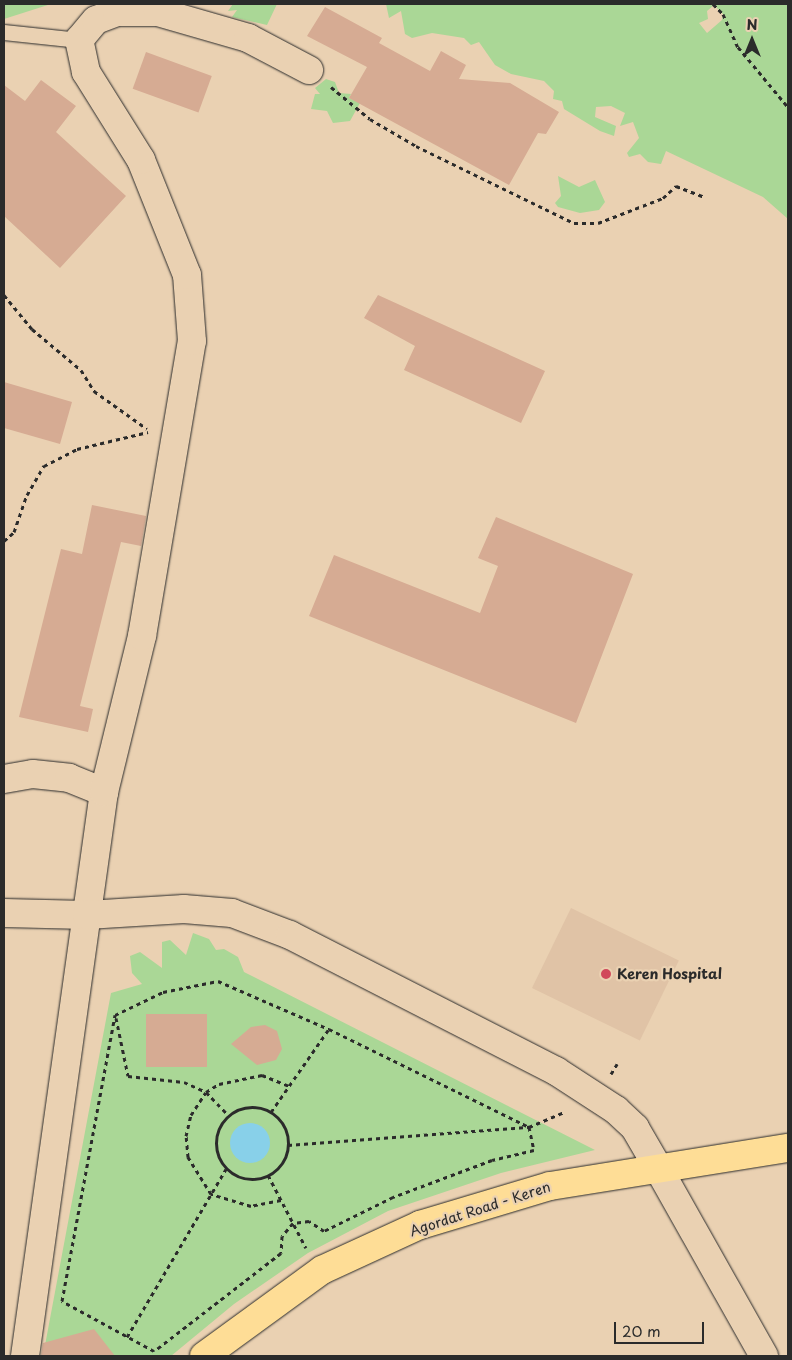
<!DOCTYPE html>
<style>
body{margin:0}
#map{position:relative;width:792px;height:1360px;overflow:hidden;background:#ead1b2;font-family:"Playpen Sans",sans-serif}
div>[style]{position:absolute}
.built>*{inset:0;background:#e0c3a6;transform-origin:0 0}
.green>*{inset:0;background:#aad796}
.water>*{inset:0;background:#88d0e9}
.round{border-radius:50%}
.building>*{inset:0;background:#d6ab93;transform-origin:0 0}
.path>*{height:3px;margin-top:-1.5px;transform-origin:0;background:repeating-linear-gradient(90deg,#2b2b2b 0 4px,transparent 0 8px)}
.path>.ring{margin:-1.5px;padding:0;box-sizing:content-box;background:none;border:3px solid #2b2b2b;border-radius:50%}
.roads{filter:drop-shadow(0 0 1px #2b2b2b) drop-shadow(0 0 1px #2b2b2b)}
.service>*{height:15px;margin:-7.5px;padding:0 7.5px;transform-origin:7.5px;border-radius:7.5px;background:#ead1b2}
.minor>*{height:28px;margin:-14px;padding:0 14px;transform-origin:14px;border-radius:14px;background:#ead1b2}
.tertiary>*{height:28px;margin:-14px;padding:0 14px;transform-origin:14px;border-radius:14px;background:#ead1b2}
.trunk>*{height:28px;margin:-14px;padding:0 14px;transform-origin:14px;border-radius:14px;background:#fedd96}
.dots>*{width:14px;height:14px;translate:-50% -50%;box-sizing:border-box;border:2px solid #ead1b2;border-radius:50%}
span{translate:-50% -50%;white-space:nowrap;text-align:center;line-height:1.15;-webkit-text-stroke:4.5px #ead1b2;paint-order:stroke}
.poi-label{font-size:14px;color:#2b2b2b;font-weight:700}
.left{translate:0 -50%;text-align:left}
.street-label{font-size:14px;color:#2b2b2b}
.frame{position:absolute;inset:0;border:5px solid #2b2b2b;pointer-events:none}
.north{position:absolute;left:727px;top:15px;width:50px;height:50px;-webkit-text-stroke:4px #ead1b2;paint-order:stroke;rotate:0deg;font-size:14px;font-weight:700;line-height:20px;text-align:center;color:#2b2b2b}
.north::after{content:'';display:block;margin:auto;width:18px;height:22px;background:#2b2b2b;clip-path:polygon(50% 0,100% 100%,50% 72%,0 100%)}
.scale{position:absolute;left:614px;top:1322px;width:90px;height:22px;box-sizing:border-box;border:2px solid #2b2b2b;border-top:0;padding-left:6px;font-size:15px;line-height:18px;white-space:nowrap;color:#2b2b2b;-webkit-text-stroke:4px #ead1b2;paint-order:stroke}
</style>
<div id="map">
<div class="built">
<i style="left:571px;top:908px;width:120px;height:89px;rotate:26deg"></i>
</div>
<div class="green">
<i style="clip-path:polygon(4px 4px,51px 4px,4px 19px)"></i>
<i style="clip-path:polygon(233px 4px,277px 4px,267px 25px,232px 17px,237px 10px,228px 11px)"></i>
<i style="clip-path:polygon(evenodd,386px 4px,788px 4px,788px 219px,763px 197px,666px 151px,661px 164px,648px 162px,640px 154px,629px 157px,627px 153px,639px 138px,633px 122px,620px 126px,625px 113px,611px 106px,596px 107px,595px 117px,616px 126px,614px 136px,600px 131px,564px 109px,562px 101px,553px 99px,554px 91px,544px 81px,511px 74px,495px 65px,479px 42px,471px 45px,464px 38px,432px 33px,412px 38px,405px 34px,401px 11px,389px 18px,386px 4px,714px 5px,723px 14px,722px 20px,707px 33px,699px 23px,708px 19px,707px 11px,714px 5px)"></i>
<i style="clip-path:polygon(326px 79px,335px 82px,339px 93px,351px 94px,349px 98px,360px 103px,350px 121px,333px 123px,327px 111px,311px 109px,315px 94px,320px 94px,315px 88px)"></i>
<i style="clip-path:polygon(558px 176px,579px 187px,595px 180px,605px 202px,599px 210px,580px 213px,558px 207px,555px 203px,561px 196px)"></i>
<i style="clip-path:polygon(193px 933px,209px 939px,216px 950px,224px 949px,238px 957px,244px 972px,595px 1150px,501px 1173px,388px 1211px,308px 1253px,234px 1304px,171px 1356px,43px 1356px,111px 993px,142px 984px,132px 973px,130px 956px,140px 952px,162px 968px,162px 942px,170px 940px,186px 955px)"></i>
</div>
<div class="water">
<i class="round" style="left:230px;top:1123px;width:40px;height:40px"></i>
</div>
<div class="building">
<i style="clip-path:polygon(325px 7px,382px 38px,379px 43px,430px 71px,441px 51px,466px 65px,459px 79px,510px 83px,559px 112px,546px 134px,538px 133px,509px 185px,349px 98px,367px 67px,307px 36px)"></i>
<i style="left:146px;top:52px;width:70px;height:39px;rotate:20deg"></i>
<i style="clip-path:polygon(41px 80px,76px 106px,56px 132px,126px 196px,60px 268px,4px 216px,4px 85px,25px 101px)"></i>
<i style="clip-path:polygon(378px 295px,545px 371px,521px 423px,404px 370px,415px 346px,364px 318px)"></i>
<i style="clip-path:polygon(4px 382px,72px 402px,60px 444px,4px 428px)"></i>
<i style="clip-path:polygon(92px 505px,146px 516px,141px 546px,121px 542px,80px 706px,93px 709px,88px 732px,19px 717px,61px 549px,82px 554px)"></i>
<i style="clip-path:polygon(496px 517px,633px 574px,576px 723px,309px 616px,334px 555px,480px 613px,498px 566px,478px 558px)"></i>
<i style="left:146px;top:1014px;width:61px;height:53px"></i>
<i style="clip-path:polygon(265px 1025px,277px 1031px,282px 1049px,276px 1060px,257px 1065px,231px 1044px,251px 1027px)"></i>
<i style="clip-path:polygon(94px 1329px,115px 1356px,41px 1356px,43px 1343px)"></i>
</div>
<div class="path">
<i style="left:713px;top:4px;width:14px;rotate:45deg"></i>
<i style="left:723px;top:14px;width:36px;rotate:66deg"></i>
<i style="left:738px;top:47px;width:78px;rotate:50.2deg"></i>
<i style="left:331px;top:87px;width:50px;rotate:39.4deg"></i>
<i style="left:370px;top:119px;width:53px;rotate:30.4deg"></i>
<i style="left:416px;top:146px;width:176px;rotate:26deg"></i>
<i style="left:574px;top:223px;width:24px"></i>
<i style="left:598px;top:223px;width:70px;rotate:-21deg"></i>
<i style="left:663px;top:198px;width:18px;rotate:-43deg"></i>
<i style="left:676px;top:186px;width:30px;rotate:21deg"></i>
<i style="left:4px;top:295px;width:44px;rotate:50.5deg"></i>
<i style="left:32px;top:329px;width:64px;rotate:39.9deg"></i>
<i style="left:81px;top:370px;width:25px;rotate:58deg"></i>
<i style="left:94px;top:391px;width:65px;rotate:35.6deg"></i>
<i style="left:4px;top:541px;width:13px;rotate:-42deg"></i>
<i style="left:14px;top:532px;width:39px;rotate:-71deg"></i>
<i style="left:27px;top:495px;width:34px;rotate:-60deg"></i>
<i style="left:44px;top:466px;width:37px;rotate:-27deg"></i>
<i style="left:77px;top:449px;width:73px;rotate:-13.5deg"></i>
<i style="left:218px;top:981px;width:121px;rotate:23.4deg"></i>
<i style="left:329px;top:1029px;width:223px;rotate:26.1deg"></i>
<i style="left:529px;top:1127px;width:24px;rotate:78deg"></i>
<i style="left:534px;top:1150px;width:43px;rotate:166.6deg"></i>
<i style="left:492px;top:1160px;width:106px;rotate:159.5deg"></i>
<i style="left:393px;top:1197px;width:77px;rotate:153.8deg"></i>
<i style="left:324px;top:1231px;width:18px;rotate:-146deg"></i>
<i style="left:309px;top:1221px;width:16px;rotate:173deg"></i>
<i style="left:293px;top:1223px;width:17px;rotate:130deg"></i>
<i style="left:282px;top:1236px;width:17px;rotate:93deg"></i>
<i style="left:281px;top:1253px;width:160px;rotate:142.3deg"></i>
<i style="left:154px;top:1351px;width:105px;rotate:-151.5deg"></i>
<i style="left:62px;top:1301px;width:291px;rotate:-79.5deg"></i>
<i style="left:115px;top:1015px;width:53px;rotate:-25.6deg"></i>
<i style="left:163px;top:992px;width:56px;rotate:-11.3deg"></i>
<i style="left:116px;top:1018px;width:59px;rotate:78.3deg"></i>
<i style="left:128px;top:1076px;width:56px;rotate:6.1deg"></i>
<i style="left:184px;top:1082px;width:24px;rotate:24deg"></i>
<i style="left:206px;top:1092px;width:32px;rotate:46deg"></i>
<i style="left:611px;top:1074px;width:12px;rotate:-59deg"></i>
<i class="ring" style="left:216px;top:1107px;width:69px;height:69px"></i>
<i style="left:271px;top:1112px;width:101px;rotate:-55.1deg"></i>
<i style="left:288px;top:1145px;width:242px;rotate:-4.3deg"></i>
<i style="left:529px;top:1127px;width:38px;rotate:-23deg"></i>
<i style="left:268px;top:1175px;width:82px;rotate:62.5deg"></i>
<i style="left:281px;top:1200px;width:31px;rotate:169deg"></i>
<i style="left:251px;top:1206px;width:42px;rotate:-163.3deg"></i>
<i style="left:211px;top:1194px;width:44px;rotate:-121.9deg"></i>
<i style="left:188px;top:1157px;width:21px;rotate:-95deg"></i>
<i style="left:186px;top:1136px;width:22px;rotate:-77deg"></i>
<i style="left:191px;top:1115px;width:27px;rotate:-57deg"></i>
<i style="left:206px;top:1092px;width:15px;rotate:-32deg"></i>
<i style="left:219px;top:1084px;width:44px;rotate:-11.8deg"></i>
<i style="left:262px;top:1075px;width:29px;rotate:22deg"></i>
<i style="left:127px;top:1337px;width:195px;rotate:-59.5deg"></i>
</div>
<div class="roads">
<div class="service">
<i style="left:4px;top:32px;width:75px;rotate:6.1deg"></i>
</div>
<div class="minor">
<i style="left:4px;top:779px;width:29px;rotate:-10deg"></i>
<i style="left:33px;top:774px;width:36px;rotate:6deg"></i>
<i style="left:69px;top:778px;width:38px;rotate:22deg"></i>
<i style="left:657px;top:1166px;width:218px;rotate:60.6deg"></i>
<i style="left:25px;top:1356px;width:570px;rotate:-82.03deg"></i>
<i style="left:104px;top:792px;width:161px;rotate:-76.3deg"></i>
<i style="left:142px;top:636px;width:299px;rotate:-80.4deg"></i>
<i style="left:192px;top:341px;width:66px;rotate:-94.3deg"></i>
<i style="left:187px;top:275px;width:124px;rotate:-111.8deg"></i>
<i style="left:141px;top:160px;width:104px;rotate:-122deg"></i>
<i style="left:86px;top:72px;width:33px;rotate:-102deg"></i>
<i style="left:79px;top:40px;width:26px;rotate:-50deg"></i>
<i style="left:96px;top:20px;width:22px;rotate:-21deg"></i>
<i style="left:117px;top:12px;width:41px"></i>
<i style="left:158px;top:12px;width:94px;rotate:16.1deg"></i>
<i style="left:248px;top:38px;width:69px;rotate:27.7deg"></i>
</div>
<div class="tertiary">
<i style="left:4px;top:913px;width:83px;rotate:1.4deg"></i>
<i style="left:87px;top:915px;width:97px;rotate:-3.5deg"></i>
<i style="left:184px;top:909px;width:48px;rotate:4.8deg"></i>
<i style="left:232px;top:913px;width:62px;rotate:20.8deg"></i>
<i style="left:290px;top:935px;width:299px;rotate:27.1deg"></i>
<i style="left:556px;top:1071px;width:72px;rotate:33deg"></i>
<i style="left:616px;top:1110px;width:26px;rotate:43deg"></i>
<i style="left:635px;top:1128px;width:44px;rotate:59.9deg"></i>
</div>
<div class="trunk">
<i style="left:204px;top:1356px;width:146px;rotate:-36.1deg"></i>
<i style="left:322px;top:1270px;width:108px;rotate:-24.7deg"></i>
<i style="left:420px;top:1225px;width:136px;rotate:-16.7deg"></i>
<i style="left:550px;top:1186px;width:241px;rotate:-9.1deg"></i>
</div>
</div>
<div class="dots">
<i style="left:606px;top:974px;background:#d1495b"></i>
</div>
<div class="poi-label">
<span class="left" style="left:617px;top:974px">Keren Hospital</span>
</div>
<div class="street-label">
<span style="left:480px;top:1209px;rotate:-18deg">Agordat Road - Keren</span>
</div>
<div class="frame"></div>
<div class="north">N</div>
<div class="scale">20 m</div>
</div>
